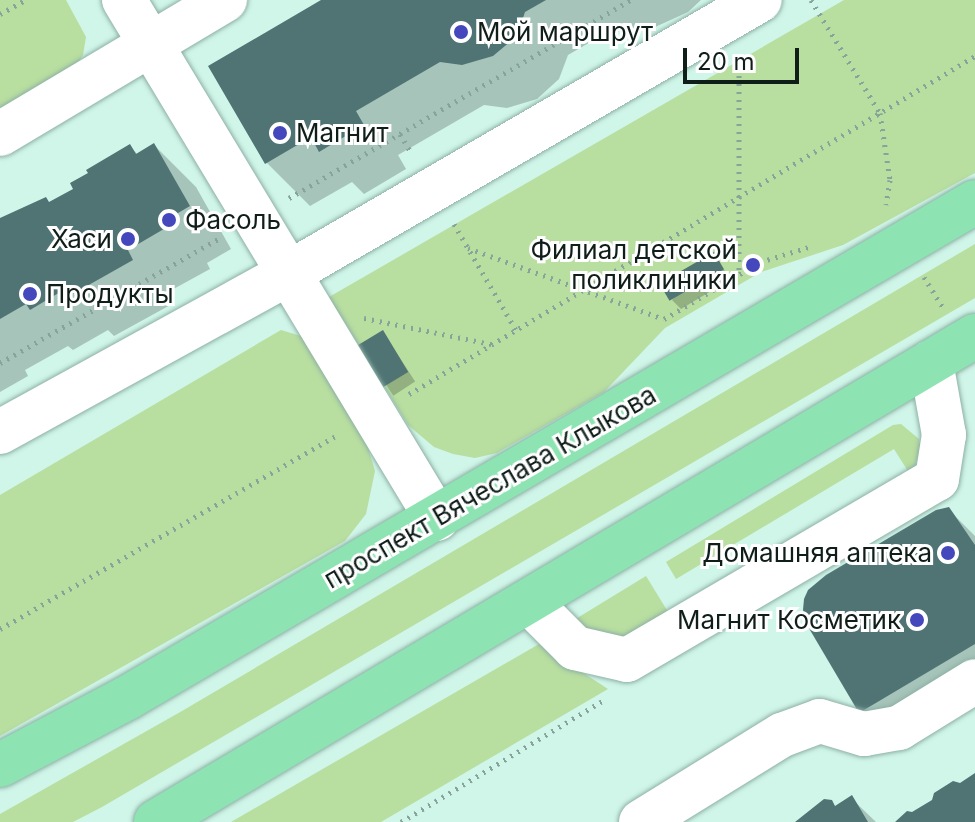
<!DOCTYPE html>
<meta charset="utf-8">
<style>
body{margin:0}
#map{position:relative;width:975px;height:822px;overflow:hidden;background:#d0f5e9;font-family:Inter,sans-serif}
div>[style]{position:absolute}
.green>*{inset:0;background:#b8dea0}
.shadow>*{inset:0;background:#0003;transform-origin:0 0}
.building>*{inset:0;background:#507474;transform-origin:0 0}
.path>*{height:5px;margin-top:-2.5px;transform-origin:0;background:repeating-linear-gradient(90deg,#87a39a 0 2px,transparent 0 8px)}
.roads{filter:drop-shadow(0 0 2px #8db0a5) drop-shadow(0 0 2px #8db0a5)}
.minor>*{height:44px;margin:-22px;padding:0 22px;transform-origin:22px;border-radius:22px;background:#fff}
.major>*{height:44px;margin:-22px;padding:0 22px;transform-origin:22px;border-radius:22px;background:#8ee3b2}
.dots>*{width:22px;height:22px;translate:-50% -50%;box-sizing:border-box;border:4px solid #fff;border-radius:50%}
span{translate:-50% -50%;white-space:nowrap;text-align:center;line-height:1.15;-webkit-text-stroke:6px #fff;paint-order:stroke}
.poi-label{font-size:26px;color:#101e1a}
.left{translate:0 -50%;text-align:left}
.right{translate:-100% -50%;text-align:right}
.street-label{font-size:26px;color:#101e1a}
.scale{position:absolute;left:683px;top:48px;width:116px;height:36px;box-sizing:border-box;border:4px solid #101e1a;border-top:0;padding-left:10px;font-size:24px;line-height:28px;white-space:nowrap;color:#101e1a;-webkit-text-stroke:6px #fff;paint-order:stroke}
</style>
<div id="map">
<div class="green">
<i style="clip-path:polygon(0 0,66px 0,86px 37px,83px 55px,74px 69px,0 113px)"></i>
<i style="clip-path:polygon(844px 0,975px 0,975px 173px,843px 245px,761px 272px,665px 328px,604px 392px,497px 453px,475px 458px,453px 454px,434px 447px,408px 425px,329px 297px)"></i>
<i style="clip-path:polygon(975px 244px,975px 298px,102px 807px,73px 822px,0 822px,0 814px,182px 711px)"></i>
<i style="clip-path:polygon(281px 330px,304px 337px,366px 441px,375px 471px,366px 514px,345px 541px,0 736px,0 495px)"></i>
<i style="clip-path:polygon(901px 424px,919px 439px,921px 450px,911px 476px,894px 449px,676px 579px,666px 562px,893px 425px)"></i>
<i style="clip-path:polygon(646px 576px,673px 620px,619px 652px,574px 620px)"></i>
<i style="clip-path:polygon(539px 644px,608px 689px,381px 822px,231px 822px)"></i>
</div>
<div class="shadow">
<i style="clip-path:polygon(325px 0,701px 0,688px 12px,653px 28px,606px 33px,568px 55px,559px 79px,537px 99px,507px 108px,484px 105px,398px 155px,406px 169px,364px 194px,352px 182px,310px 206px,267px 163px,210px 67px)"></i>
<i style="clip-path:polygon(154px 145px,196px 187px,231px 249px,207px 263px,210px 269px,168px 292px,174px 303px,114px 336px,108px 330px,73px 350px,68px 346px,25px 370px,28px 376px,0 392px,0 221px,25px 207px,28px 210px,50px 204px,76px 189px,130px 146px,138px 155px)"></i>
<i style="clip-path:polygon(713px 255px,731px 279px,681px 309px,672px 300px)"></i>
<i style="left:383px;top:332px;width:59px;height:26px;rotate:57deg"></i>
<i style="clip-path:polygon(948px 509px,975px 536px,975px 684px,886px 737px,860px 712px)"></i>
<i style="clip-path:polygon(851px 798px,876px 822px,798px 822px,831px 802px,836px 807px)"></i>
</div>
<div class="building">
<i style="clip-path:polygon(321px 0,546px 0,525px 12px,517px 36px,493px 56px,462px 65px,440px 62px,356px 111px,364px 125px,319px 152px,311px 137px,265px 164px,208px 66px)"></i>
<i style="clip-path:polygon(154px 143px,190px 206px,166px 220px,169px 226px,128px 250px,133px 260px,71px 295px,67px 288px,30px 310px,26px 304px,0 319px,0 218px,46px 197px,49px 202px,73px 189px,70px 183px,88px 173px,86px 170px,130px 144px,136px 154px)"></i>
<i style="left:714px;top:252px;width:20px;height:63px;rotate:60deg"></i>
<i style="left:383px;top:330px;width:49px;height:29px;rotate:59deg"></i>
<i style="clip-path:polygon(949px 507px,975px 545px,975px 644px,859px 713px,810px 630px,803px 610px,804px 599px,808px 590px,826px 575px,936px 510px)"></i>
<i style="clip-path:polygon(975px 773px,975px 822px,895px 822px,907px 811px,912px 812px,932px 800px,934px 793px,953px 781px,960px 783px)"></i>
<i style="clip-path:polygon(852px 795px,868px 822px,795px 822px,824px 799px,832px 800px,835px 806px)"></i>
</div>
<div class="path">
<i style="left:811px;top:0;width:132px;rotate:58.6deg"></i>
<i style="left:880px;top:113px;width:68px;rotate:81.5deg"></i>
<i style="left:890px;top:180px;width:25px;rotate:99deg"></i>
<i style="left:0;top:14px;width:29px;rotate:-29deg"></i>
<i style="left:739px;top:60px;width:214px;rotate:90deg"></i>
<i style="left:400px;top:134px;width:23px;rotate:59deg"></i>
<i style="left:289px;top:198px;width:395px;rotate:-30.1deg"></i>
<i style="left:454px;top:224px;width:123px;rotate:59.7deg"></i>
<i style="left:468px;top:248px;width:208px;rotate:19.9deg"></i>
<i style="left:664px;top:319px;width:112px;rotate:-30.7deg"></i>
<i style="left:760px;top:262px;width:54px;rotate:-17.1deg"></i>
<i style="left:924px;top:277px;width:38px;rotate:58deg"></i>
<i style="left:364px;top:318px;width:130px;rotate:11.6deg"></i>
<i style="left:0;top:363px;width:255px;rotate:-29.6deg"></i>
<i style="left:409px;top:394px;width:659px;rotate:-30.84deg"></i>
<i style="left:0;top:629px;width:390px;rotate:-29.9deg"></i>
<i style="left:401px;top:822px;width:239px;rotate:-31deg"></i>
</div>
<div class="roads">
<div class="minor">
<i style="left:124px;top:0;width:606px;rotate:58.91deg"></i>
<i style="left:0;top:134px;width:262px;rotate:-30.8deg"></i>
<i style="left:0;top:432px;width:330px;rotate:-28.8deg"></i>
<i style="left:289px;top:273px;width:544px;rotate:-30.1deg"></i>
<i style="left:529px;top:602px;width:65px;rotate:45deg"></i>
<i style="left:575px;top:648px;width:53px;rotate:13deg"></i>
<i style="left:627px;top:660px;width:359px;rotate:-30.3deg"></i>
<i style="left:937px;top:479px;width:45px;rotate:-81deg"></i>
<i style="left:944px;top:435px;width:74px;rotate:-100.1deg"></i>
<i style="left:641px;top:822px;width:166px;rotate:-31.7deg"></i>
<i style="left:782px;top:735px;width:40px;rotate:-20.2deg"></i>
<i style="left:820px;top:721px;width:46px;rotate:16.5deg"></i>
<i style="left:864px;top:734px;width:36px;rotate:-10deg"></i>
<i style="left:899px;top:728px;width:89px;rotate:-31.7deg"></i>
</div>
<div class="major">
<i style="left:0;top:765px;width:144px;rotate:-27.8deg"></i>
<i style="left:127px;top:698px;width:982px;rotate:-30.32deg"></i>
<i style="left:156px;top:822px;width:952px;rotate:-30.69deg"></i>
</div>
</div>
<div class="dots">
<i style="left:461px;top:32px;background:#4547bc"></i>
<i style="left:280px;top:133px;background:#4547bc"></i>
<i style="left:169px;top:220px;background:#4547bc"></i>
<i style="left:128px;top:239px;background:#4547bc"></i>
<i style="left:753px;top:265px;background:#4547bc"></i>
<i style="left:30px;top:294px;background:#4547bc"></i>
<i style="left:948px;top:553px;background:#4547bc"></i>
<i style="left:917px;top:620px;background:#4547bc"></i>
</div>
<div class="poi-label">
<span class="left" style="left:477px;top:32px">Мой маршрут</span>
<span class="left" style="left:296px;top:133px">Магнит</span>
<span class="left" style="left:185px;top:220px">Фасоль</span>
<span class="right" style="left:112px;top:239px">Хаси</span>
<span class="right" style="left:737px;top:265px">Филиал детской<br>поликлиники</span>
<span class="left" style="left:46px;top:294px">Продукты</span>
<span class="right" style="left:932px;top:553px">Домашняя аптека</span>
<span class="right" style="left:901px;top:620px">Магнит Косметик</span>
</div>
<div class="street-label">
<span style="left:490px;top:487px;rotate:-30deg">проспект Вячеслава Клыкова</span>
</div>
<div class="scale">20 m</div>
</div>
